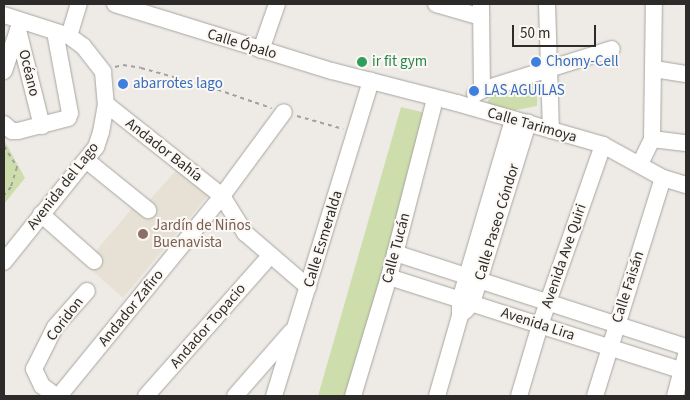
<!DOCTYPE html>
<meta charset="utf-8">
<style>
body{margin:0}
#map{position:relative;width:690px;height:400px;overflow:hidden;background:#eeebe6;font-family:"Source Sans 3",sans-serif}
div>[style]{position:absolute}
.built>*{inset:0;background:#e7e1d5}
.green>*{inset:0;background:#ceddac}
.path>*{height:2px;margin-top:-1px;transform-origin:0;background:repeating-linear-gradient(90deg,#a3a19e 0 4px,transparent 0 8px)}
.roads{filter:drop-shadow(0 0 1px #a7a5a0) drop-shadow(0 0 1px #a7a5a0)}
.minor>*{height:16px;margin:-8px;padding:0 8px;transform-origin:8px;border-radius:8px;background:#fff}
.dots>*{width:14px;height:14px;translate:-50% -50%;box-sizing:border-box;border:2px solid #fbf8f4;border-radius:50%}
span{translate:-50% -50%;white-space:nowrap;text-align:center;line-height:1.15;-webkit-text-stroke:4px #fbf8f4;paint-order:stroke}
.street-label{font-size:15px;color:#2c2b2a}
.leisure-label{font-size:15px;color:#27864d}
.left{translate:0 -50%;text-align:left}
.shop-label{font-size:15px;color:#366cbe}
.education-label{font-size:15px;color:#785e54}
.frame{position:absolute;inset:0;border:5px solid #2c2b2a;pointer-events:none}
.scale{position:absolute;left:512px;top:25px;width:84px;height:22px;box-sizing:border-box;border:2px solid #2c2b2a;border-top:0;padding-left:6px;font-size:15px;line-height:18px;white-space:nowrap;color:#2c2b2a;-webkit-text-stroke:4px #fbf8f4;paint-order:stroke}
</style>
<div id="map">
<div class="built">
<i style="clip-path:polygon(180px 166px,211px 192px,123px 298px,85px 264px,139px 200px,145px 205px)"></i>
</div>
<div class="green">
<i style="clip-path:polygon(538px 77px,537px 106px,516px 110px,508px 115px,487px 102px,495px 92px)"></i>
<i style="clip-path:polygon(401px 107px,434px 115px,348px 396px,318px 396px)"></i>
<i style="clip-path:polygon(4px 140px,25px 178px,4px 204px)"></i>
</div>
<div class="path">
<i style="left:115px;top:67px;width:8px;rotate:-14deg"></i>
<i style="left:123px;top:65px;width:18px;rotate:9deg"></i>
<i style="left:141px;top:68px;width:72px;rotate:15.4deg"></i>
<i style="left:210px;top:87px;width:65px;rotate:19deg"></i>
<i style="left:297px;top:116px;width:48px;rotate:15.8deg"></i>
<i style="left:4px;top:146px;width:25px;rotate:58deg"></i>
<i style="left:17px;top:167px;width:21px;rotate:107deg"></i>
<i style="left:11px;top:187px;width:11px;rotate:131deg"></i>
</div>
<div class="roads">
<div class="minor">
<i style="left:115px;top:4px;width:227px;rotate:17.2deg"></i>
<i style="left:332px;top:71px;width:129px;rotate:14.4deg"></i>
<i style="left:457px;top:103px;width:152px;rotate:16deg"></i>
<i style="left:603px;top:145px;width:68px;rotate:28.8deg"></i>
<i style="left:663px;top:178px;width:24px;rotate:17deg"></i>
<i style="left:436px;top:4px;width:47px;rotate:16.1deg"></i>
<i style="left:547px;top:4px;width:126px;rotate:88.2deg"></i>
<i style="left:4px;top:15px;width:68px;rotate:17.9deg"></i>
<i style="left:69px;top:36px;width:17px;rotate:36deg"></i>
<i style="left:83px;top:46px;width:33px;rotate:52deg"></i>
<i style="left:103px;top:72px;width:32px;rotate:85deg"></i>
<i style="left:106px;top:104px;width:28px;rotate:100deg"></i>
<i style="left:101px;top:132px;width:16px;rotate:108deg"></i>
<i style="left:96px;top:147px;width:147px;rotate:128.7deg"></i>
<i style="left:21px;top:21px;width:9px;rotate:108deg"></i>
<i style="left:18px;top:30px;width:99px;rotate:76deg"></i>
<i style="left:69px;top:36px;width:34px;rotate:-73deg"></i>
<i style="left:261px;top:50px;width:49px;rotate:-70.8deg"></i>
<i style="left:654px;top:69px;width:32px;rotate:9deg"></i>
<i style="left:4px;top:71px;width:43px;rotate:-71.1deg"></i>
<i style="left:482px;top:90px;width:136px;rotate:-17.5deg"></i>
<i style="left:475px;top:94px;width:8px;rotate:-30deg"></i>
<i style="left:482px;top:90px;width:86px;rotate:-90.7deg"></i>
<i style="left:106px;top:104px;width:148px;rotate:38.4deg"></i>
<i style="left:222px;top:196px;width:44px;rotate:58.1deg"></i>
<i style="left:245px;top:233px;width:83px;rotate:40.6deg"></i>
<i style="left:4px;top:124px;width:11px;rotate:41deg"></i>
<i style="left:12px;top:131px;width:6px"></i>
<i style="left:18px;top:131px;width:52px;rotate:-14.6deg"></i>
<i style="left:68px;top:118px;width:5px;rotate:-68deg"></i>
<i style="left:70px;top:113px;width:82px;rotate:-100.5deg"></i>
<i style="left:652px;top:139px;width:34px;rotate:7deg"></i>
<i style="left:86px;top:160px;width:80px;rotate:38.9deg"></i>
<i style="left:640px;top:164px;width:28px;rotate:-64deg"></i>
<i style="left:652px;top:139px;width:135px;rotate:-89.2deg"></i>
<i style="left:41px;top:214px;width:71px;rotate:41.6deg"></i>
<i style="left:395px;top:253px;width:306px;rotate:17.9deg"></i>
<i style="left:389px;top:277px;width:312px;rotate:17.7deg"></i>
<i style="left:465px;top:311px;width:11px;rotate:-49deg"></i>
<i style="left:472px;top:303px;width:189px;rotate:-72.7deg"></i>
<i style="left:56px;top:396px;width:17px;rotate:-144deg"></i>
<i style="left:42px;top:386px;width:19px;rotate:-115deg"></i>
<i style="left:34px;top:369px;width:47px;rotate:-63.4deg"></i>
<i style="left:55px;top:327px;width:48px;rotate:-48.4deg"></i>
<i style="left:59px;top:396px;width:258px;rotate:-50.8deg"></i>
<i style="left:222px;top:196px;width:104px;rotate:-53.6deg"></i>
<i style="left:146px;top:396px;width:187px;rotate:-48.5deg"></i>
<i style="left:235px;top:396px;width:85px;rotate:-48.8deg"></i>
<i style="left:274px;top:396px;width:330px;rotate:-72.9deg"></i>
<i style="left:353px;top:396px;width:124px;rotate:-73.2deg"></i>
<i style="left:389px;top:277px;width:184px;rotate:-75.5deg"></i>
<i style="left:437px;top:396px;width:83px;rotate:-74deg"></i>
<i style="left:460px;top:316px;width:16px;rotate:-90deg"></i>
<i style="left:460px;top:300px;width:188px;rotate:-73.6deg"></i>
<i style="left:519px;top:396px;width:74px;rotate:-73.5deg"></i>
<i style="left:540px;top:325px;width:191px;rotate:-70.7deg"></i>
<i style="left:595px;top:396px;width:228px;rotate:-72.7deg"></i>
<i style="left:675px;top:396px;width:42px;rotate:-75deg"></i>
</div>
</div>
<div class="dots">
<i style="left:362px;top:62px;background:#2e9e5b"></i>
<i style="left:536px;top:62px;background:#3f7fe0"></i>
<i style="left:123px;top:84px;background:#3f7fe0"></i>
<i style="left:474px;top:91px;background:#3f7fe0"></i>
<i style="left:143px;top:234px;background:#8d6e63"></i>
</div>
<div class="street-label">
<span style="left:242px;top:44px;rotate:17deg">Calle Ópalo</span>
<span style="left:29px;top:73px;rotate:76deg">Océano</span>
<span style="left:532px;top:125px;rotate:16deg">Calle Tarimoya</span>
<span style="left:164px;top:150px;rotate:38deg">Andador Bahía</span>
<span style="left:63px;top:186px;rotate:-52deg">Avenida del Lago</span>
<span style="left:497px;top:222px;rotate:-73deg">Calle Paseo Cóndor</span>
<span style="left:323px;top:239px;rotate:-73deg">Calle Esmeralda</span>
<span style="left:396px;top:248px;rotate:-75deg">Calle Tucán</span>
<span style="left:564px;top:256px;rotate:-71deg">Avenida Ave Quiri</span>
<span style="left:628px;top:287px;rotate:-72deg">Calle Faisán</span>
<span style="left:131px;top:308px;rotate:-51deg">Andador Zafiro</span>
<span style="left:65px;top:319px;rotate:-53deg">Coridon</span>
<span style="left:538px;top:324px;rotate:18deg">Avenida Lira</span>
<span style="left:208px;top:326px;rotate:-49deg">Andador Topacio</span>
</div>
<div class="leisure-label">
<span class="left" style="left:372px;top:62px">ir fit gym</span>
</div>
<div class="shop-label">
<span class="left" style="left:546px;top:62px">Chomy-Cell</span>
<span class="left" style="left:133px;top:84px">abarrotes lago</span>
<span class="left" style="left:484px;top:91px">LAS AGUILAS</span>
</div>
<div class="education-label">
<span class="left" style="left:153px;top:234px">Jardín de Niños<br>Buenavista</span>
</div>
<div class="frame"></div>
<div class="scale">50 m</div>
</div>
